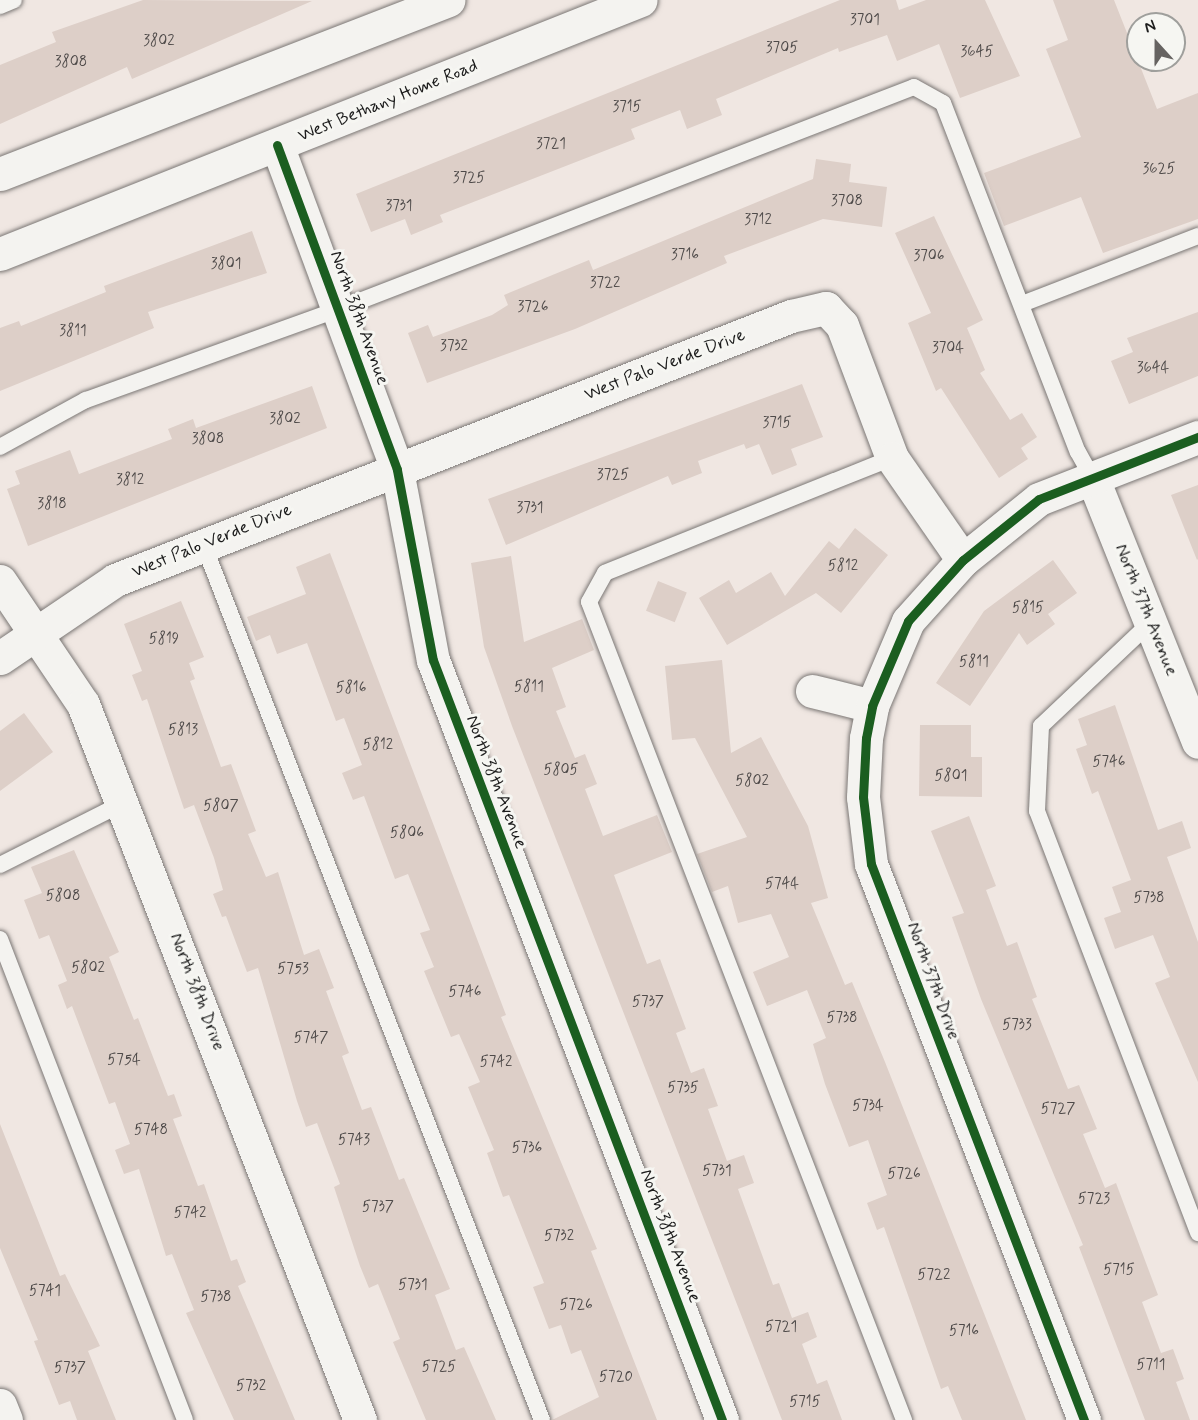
<!DOCTYPE html>
<style>
body{margin:0}
#map{position:relative;width:1198px;height:1420px;overflow:hidden;background:#f0e7e2;font-family:Mynerve,sans-serif}
div>[style]{position:absolute}
.building>*{inset:0;background:#ddcfc8;transform-origin:0 0}
.roads{filter:drop-shadow(0 0 2px #7b7775) drop-shadow(0 0 2px #7b7775)}
.lane>*{height:16px;margin:-8px;padding:0 8px;transform-origin:8px;border-radius:8px;background:#f4f3f0}
.street>*{height:33px;margin:-16.5px;padding:0 16.5px;transform-origin:16.5px;border-radius:16.5px;background:#f4f3f0}
.secondary>*{height:33px;margin:-16.5px;padding:0 16.5px;transform-origin:16.5px;border-radius:16.5px;background:#f4f3f0}
.cycleway>*{height:9px;margin:-4.5px;padding:0 4.5px;transform-origin:4.5px;border-radius:4.5px;background:#1b5e20}
span{translate:-50% -50%;white-space:nowrap;text-align:center;line-height:1.15;-webkit-text-stroke:6px #f6f6f2;paint-order:stroke}
.number-label{font-size:15px;color:#4e4a49}
.number-label span{-webkit-text-stroke-width:0}
.street-label{font-size:18px;color:#1c1c1c}
.north{position:absolute;left:1126px;top:12px;width:60px;height:60px;box-sizing:border-box;background:#f6f6f2;border:2px solid #9f9f9c;border-radius:50%;rotate:339deg;font-size:16px;font-weight:700;line-height:24px;text-align:center;color:#1c1c1c}
.north::after{content:'';display:block;margin:auto;width:21px;height:27px;background:#666361;clip-path:polygon(50% 0,100% 100%,50% 72%,0 100%)}
</style>
<div id="map">
<div class="building">
<i style="clip-path:polygon(143px 0,312px 1px,132px 79px,127px 67px,0 124px,0 65px,56px 42px,52px 32px)"></i>
<i style="clip-path:polygon(840px 0,896px 0,899px 10px,926px 0,985px 0,1020px 76px,960px 98px,939px 44px,897px 61px,887px 35px,839px 52px,838px 48px,716px 99px,722px 115px,687px 129px,680px 110px,631px 129px,635px 139px,440px 215px,443px 222px,411px 235px,405px 219px,371px 232px,356px 194px)"></i>
<i style="clip-path:polygon(1053px 0,1114px 0,1157px 109px,1198px 93px,1198px 219px,1103px 253px,1081px 197px,1004px 226px,984px 173px,1081px 137px,1046px 49px,1068px 40px)"></i>
<i style="clip-path:polygon(816px 159px,851px 164px,849px 182px,887px 187px,882px 227px,823px 219px,724px 256px,727px 263px,575px 329px,427px 383px,408px 333px,428px 325px,433px 337px,492px 315px,508px 305px,504px 295px,589px 260px,593px 270px,813px 179px)"></i>
<i style="clip-path:polygon(934px 216px,983px 320px,967px 328px,985px 370px,980px 373px,1010px 420px,1022px 413px,1037px 437px,1021px 448px,1028px 459px,999px 478px,941px 388px,936px 391px,908px 323px,931px 313px,895px 233px)"></i>
<i style="clip-path:polygon(252px 231px,267px 273px,148px 312px,154px 328px,0 391px,0 328px,19px 321px,21px 326px,106px 292px,104px 286px)"></i>
<i style="clip-path:polygon(1198px 312px,1198px 376px,1129px 404px,1111px 361px,1133px 352px,1127px 338px)"></i>
<i style="clip-path:polygon(802px 384px,823px 437px,791px 449px,797px 465px,772px 475px,759px 444px,746px 449px,744px 444px,698px 461px,702px 473px,672px 485px,668px 476px,506px 545px,488px 499px)"></i>
<i style="clip-path:polygon(312px 386px,327px 428px,28px 546px,7px 489px,20px 484px,15px 471px,70px 450px,79px 474px,172px 439px,168px 429px,193px 419px,196px 428px)"></i>
<i style="clip-path:polygon(1198px 485px,1198px 559px,1197px 560px,1171px 495px)"></i>
<i style="clip-path:polygon(855px 528px,888px 555px,841px 613px,816px 593px,727px 645px,699px 598px,729px 580px,736px 593px,771px 572px,785px 596px,829px 541px,839px 549px)"></i>
<i style="clip-path:polygon(330px 553px,506px 1015px,501px 1017px,597px 1249px,591px 1251px,657px 1420px,552px 1420px,599px 1397px,581px 1350px,571px 1354px,561px 1325px,549px 1329px,533px 1287px,544px 1283px,509px 1195px,503px 1197px,487px 1153px,494px 1150px,468px 1087px,480px 1082px,459px 1034px,451px 1037px,424px 971px,434px 967px,420px 933px,430px 930px,408px 874px,395px 879px,364px 796px,353px 800px,342px 773px,362px 765px,344px 718px,336px 721px,307px 643px,277px 654px,270px 635px,256px 641px,247px 617px,306px 594px,296px 567px)"></i>
<i style="clip-path:polygon(511px 556px,524px 642px,582px 619px,594px 650px,552px 668px,566px 707px,556px 711px,575px 758px,585px 754px,597px 784px,585px 789px,603px 836px,657px 815px,672px 852px,614px 875px,647px 964px,660px 959px,686px 1029px,676px 1033px,691px 1073px,704px 1068px,718px 1106px,708px 1109px,727px 1161px,744px 1155px,754px 1183px,738px 1189px,773px 1285px,779px 1283px,792px 1318px,808px 1312px,817px 1337px,802px 1344px,817px 1384px,827px 1380px,842px 1420px,782px 1420px,512px 726px,484px 647px,471px 563px)"></i>
<i style="clip-path:polygon(1053px 560px,1077px 593px,1048px 614px,1055px 624px,1027px 645px,1019px 633px,970px 706px,936px 683px,984px 611px)"></i>
<i style="left:658px;top:581px;width:31px;height:32px;rotate:22deg"></i>
<i style="clip-path:polygon(181px 601px,204px 657px,189px 663px,195px 679px,190px 681px,221px 767px,231px 764px,256px 831px,248px 834px,266px 877px,278px 872px,304px 955px,319px 949px,334px 988px,326px 991px,349px 1053px,342px 1056px,362px 1110px,371px 1107px,399px 1180px,404px 1178px,450px 1289px,435px 1295px,456px 1350px,464px 1347px,496px 1420px,426px 1420px,393px 1342px,400px 1339px,378px 1284px,369px 1288px,360px 1266px,334px 1187px,340px 1184px,317px 1123px,306px 1127px,297px 1101px,258px 968px,247px 972px,226px 916px,222px 917px,213px 894px,223px 890px,214px 858px,194px 805px,184px 809px,147px 699px,142px 701px,132px 675px,142px 671px,124px 624px)"></i>
<i style="clip-path:polygon(722px 660px,731px 753px,761px 737px,808px 826px,828px 898px,811px 903px,845px 985px,852px 982px,885px 1062px,1026px 1420px,962px 1420px,948px 1386px,941px 1389px,884px 1227px,877px 1230px,867px 1203px,887px 1195px,868px 1140px,849px 1147px,825px 1084px,813px 1044px,826px 1038px,807px 990px,767px 1006px,753px 972px,789px 957px,771px 914px,738px 923px,728px 886px,712px 892px,697px 854px,747px 837px,695px 738px,672px 740px,665px 666px)"></i>
<i style="clip-path:polygon(1115px 705px,1158px 830px,1182px 821px,1191px 848px,1167px 857px,1198px 942px,1198px 1082px,1155px 983px,1170px 977px,1153px 935px,1115px 949px,1104px 918px,1121px 912px,1112px 887px,1131px 880px,1098px 791px,1092px 794px,1076px 749px,1087px 745px,1078px 719px)"></i>
<i style="clip-path:polygon(24px 713px,53px 752px,0 791px,0 731px)"></i>
<i style="clip-path:polygon(920px 725px,971px 725px,971px 757px,982px 757px,982px 797px,919px 796px)"></i>
<i style="clip-path:polygon(969px 816px,996px 886px,986px 890px,1007px 946px,1017px 942px,1037px 997px,1032px 999px,1068px 1089px,1079px 1085px,1097px 1129px,1083px 1134px,1105px 1188px,1116px 1183px,1158px 1295px,1142px 1302px,1161px 1353px,1173px 1349px,1184px 1379px,1176px 1382px,1190px 1420px,1145px 1420px,1079px 1247px,1083px 1245px,981px 999px,952px 917px,964px 913px,931px 831px)"></i>
<i style="clip-path:polygon(74px 850px,119px 952px,109px 957px,134px 1020px,138px 1018px,168px 1096px,174px 1094px,182px 1116px,173px 1119px,198px 1186px,204px 1184px,231px 1261px,237px 1259px,246px 1282px,238px 1286px,295px 1420px,234px 1420px,186px 1313px,194px 1310px,172px 1254px,166px 1256px,139px 1169px,124px 1174px,115px 1150px,130px 1144px,115px 1102px,109px 1104px,72px 1006px,67px 1009px,58px 985px,67px 981px,49px 935px,39px 939px,24px 900px,42px 893px,31px 867px)"></i>
<i style="clip-path:polygon(0 1124px,60px 1276px,65px 1274px,100px 1346px,88px 1351px,116px 1420px,77px 1420px,70px 1401px,59px 1405px,34px 1341px,38px 1340px,0 1248px)"></i>
</div>
<div class="roads">
<div class="lane">
<i style="left:0;top:6px;width:15px;rotate:-23deg"></i>
<i style="left:1022px;top:304px;width:189px;rotate:-21.1deg"></i>
<i style="left:0;top:447px;width:98px;rotate:-28.7deg"></i>
<i style="left:86px;top:400px;width:269px;rotate:-19.8deg"></i>
<i style="left:339px;top:309px;width:616px;rotate:-21.11deg"></i>
<i style="left:914px;top:87px;width:33px;rotate:29deg"></i>
<i style="left:943px;top:103px;width:374px;rotate:68.9deg"></i>
<i style="left:1078px;top:452px;width:31px;rotate:61deg"></i>
<i style="left:892px;top:458px;width:309px;rotate:158.2deg"></i>
<i style="left:605px;top:573px;width:33px;rotate:119deg"></i>
<i style="left:589px;top:602px;width:877px;rotate:68.94deg"></i>
<i style="left:203px;top:543px;width:940px;rotate:68.87deg"></i>
<i style="left:1151px;top:622px;width:151px;rotate:136.6deg"></i>
<i style="left:1041px;top:726px;width:85px;rotate:92.7deg"></i>
<i style="left:1037px;top:811px;width:452px;rotate:69.1deg"></i>
<i style="left:0;top:865px;width:140px;rotate:-26.7deg"></i>
<i style="left:0;top:939px;width:515px;rotate:68.96deg"></i>
</div>
<div class="street">
<i style="left:277px;top:145px;width:346px;rotate:69.7deg"></i>
<i style="left:397px;top:470px;width:193px;rotate:79.3deg"></i>
<i style="left:433px;top:660px;width:813px;rotate:69.18deg"></i>
<i style="left:0;top:174px;width:481px;rotate:-21.2deg"></i>
<i style="left:1093px;top:479px;width:283px;rotate:68.2deg"></i>
<i style="left:0;top:581px;width:148px;rotate:56deg"></i>
<i style="left:83px;top:704px;width:768px;rotate:68.85deg"></i>
<i style="left:0;top:658px;width:139px;rotate:-34.1deg"></i>
<i style="left:115px;top:580px;width:726px;rotate:-21.33deg"></i>
<i style="left:791px;top:316px;width:36px;rotate:-13deg"></i>
<i style="left:826px;top:308px;width:23px;rotate:47deg"></i>
<i style="left:842px;top:325px;width:142px;rotate:69.4deg"></i>
<i style="left:892px;top:458px;width:124px;rotate:55.2deg"></i>
<i style="left:812px;top:691px;width:62px;rotate:14deg"></i>
<i style="left:0;top:1405px;width:16px;rotate:68deg"></i>
<i style="left:1084px;top:1420px;width:595px;rotate:-110.96deg"></i>
<i style="left:871px;top:864px;width:67px;rotate:-96.8deg"></i>
<i style="left:863px;top:797px;width:59px;rotate:-87.1deg"></i>
<i style="left:866px;top:738px;width:33px;rotate:-79deg"></i>
<i style="left:872px;top:706px;width:92px;rotate:-67deg"></i>
<i style="left:908px;top:621px;width:82px;rotate:-48deg"></i>
<i style="left:963px;top:560px;width:97px;rotate:-38.8deg"></i>
<i style="left:1039px;top:499px;width:171px;rotate:-21.3deg"></i>
</div>
<div class="secondary">
<i style="left:0;top:254px;width:689px;rotate:-21.62deg"></i>
</div>
</div>
<div class="cycleway">
<i style="left:277px;top:145px;width:346px;rotate:69.7deg"></i>
<i style="left:397px;top:470px;width:193px;rotate:79.3deg"></i>
<i style="left:433px;top:660px;width:813px;rotate:69.18deg"></i>
<i style="left:1084px;top:1420px;width:595px;rotate:-110.96deg"></i>
<i style="left:871px;top:864px;width:67px;rotate:-96.8deg"></i>
<i style="left:863px;top:797px;width:59px;rotate:-87.1deg"></i>
<i style="left:866px;top:738px;width:33px;rotate:-79deg"></i>
<i style="left:872px;top:706px;width:92px;rotate:-67deg"></i>
<i style="left:908px;top:621px;width:82px;rotate:-48deg"></i>
<i style="left:963px;top:560px;width:97px;rotate:-38.8deg"></i>
<i style="left:1039px;top:499px;width:171px;rotate:-21.3deg"></i>
</div>
<div class="number-label">
<span style="left:865px;top:21px">3701</span>
<span style="left:159px;top:42px">3802</span>
<span style="left:782px;top:49px">3705</span>
<span style="left:977px;top:53px">3645</span>
<span style="left:71px;top:63px">3808</span>
<span style="left:627px;top:108px">3715</span>
<span style="left:551px;top:145px">3721</span>
<span style="left:1159px;top:170px">3625</span>
<span style="left:469px;top:179px">3725</span>
<span style="left:847px;top:202px">3708</span>
<span style="left:399px;top:207px">3731</span>
<span style="left:758px;top:221px">3712</span>
<span style="left:685px;top:256px">3716</span>
<span style="left:929px;top:257px">3706</span>
<span style="left:226px;top:265px">3801</span>
<span style="left:605px;top:284px">3722</span>
<span style="left:533px;top:308px">3726</span>
<span style="left:73px;top:332px">3811</span>
<span style="left:454px;top:347px">3732</span>
<span style="left:948px;top:349px">3704</span>
<span style="left:1153px;top:369px">3644</span>
<span style="left:285px;top:420px">3802</span>
<span style="left:777px;top:424px">3715</span>
<span style="left:208px;top:440px">3808</span>
<span style="left:613px;top:476px">3725</span>
<span style="left:130px;top:481px">3812</span>
<span style="left:52px;top:505px">3818</span>
<span style="left:530px;top:509px">3731</span>
<span style="left:843px;top:567px">5812</span>
<span style="left:1028px;top:609px">5815</span>
<span style="left:164px;top:640px">5819</span>
<span style="left:974px;top:663px">5811</span>
<span style="left:529px;top:688px">5811</span>
<span style="left:351px;top:689px">5816</span>
<span style="left:183px;top:731px">5813</span>
<span style="left:378px;top:746px">5812</span>
<span style="left:1109px;top:763px">5746</span>
<span style="left:561px;top:771px">5805</span>
<span style="left:951px;top:777px">5801</span>
<span style="left:752px;top:782px">5802</span>
<span style="left:221px;top:807px">5807</span>
<span style="left:407px;top:834px">5806</span>
<span style="left:782px;top:885px">5744</span>
<span style="left:63px;top:897px">5808</span>
<span style="left:1149px;top:899px">5738</span>
<span style="left:88px;top:969px">5802</span>
<span style="left:293px;top:970px">5753</span>
<span style="left:465px;top:993px">5746</span>
<span style="left:648px;top:1003px">5737</span>
<span style="left:842px;top:1019px">5738</span>
<span style="left:1017px;top:1026px">5733</span>
<span style="left:311px;top:1039px">5747</span>
<span style="left:124px;top:1061px">5754</span>
<span style="left:496px;top:1063px">5742</span>
<span style="left:683px;top:1089px">5735</span>
<span style="left:868px;top:1107px">5734</span>
<span style="left:1058px;top:1110px">5727</span>
<span style="left:151px;top:1131px">5748</span>
<span style="left:354px;top:1141px">5743</span>
<span style="left:527px;top:1149px">5736</span>
<span style="left:717px;top:1172px">5731</span>
<span style="left:904px;top:1175px">5726</span>
<span style="left:1094px;top:1200px">5723</span>
<span style="left:378px;top:1208px">5737</span>
<span style="left:190px;top:1214px">5742</span>
<span style="left:559px;top:1237px">5732</span>
<span style="left:1119px;top:1271px">5715</span>
<span style="left:934px;top:1276px">5722</span>
<span style="left:413px;top:1286px">5731</span>
<span style="left:45px;top:1292px">5741</span>
<span style="left:216px;top:1298px">5738</span>
<span style="left:576px;top:1306px">5726</span>
<span style="left:781px;top:1328px">5721</span>
<span style="left:964px;top:1332px">5716</span>
<span style="left:1151px;top:1366px">5711</span>
<span style="left:439px;top:1368px">5725</span>
<span style="left:70px;top:1369px">5737</span>
<span style="left:616px;top:1378px">5720</span>
<span style="left:251px;top:1387px">5732</span>
<span style="left:805px;top:1403px">5715</span>
</div>
<div class="street-label">
<span style="left:388px;top:101px;rotate:-22deg">West Bethany Home Road</span>
<span style="left:359px;top:318px;rotate:70deg">North 38th Avenue</span>
<span style="left:665px;top:365px;rotate:-21deg">West Palo Verde Drive</span>
<span style="left:212px;top:541px;rotate:-22deg">West Palo Verde Drive</span>
<span style="left:1146px;top:610px;rotate:68deg">North 37th Avenue</span>
<span style="left:496px;top:782px;rotate:69deg">North 38th Avenue</span>
<span style="left:933px;top:981px;rotate:70deg">North 37th Drive</span>
<span style="left:197px;top:992px;rotate:69deg">North 38th Drive</span>
<span style="left:670px;top:1236px;rotate:69deg">North 38th Avenue</span>
</div>
<div class="north">N</div>
</div>
